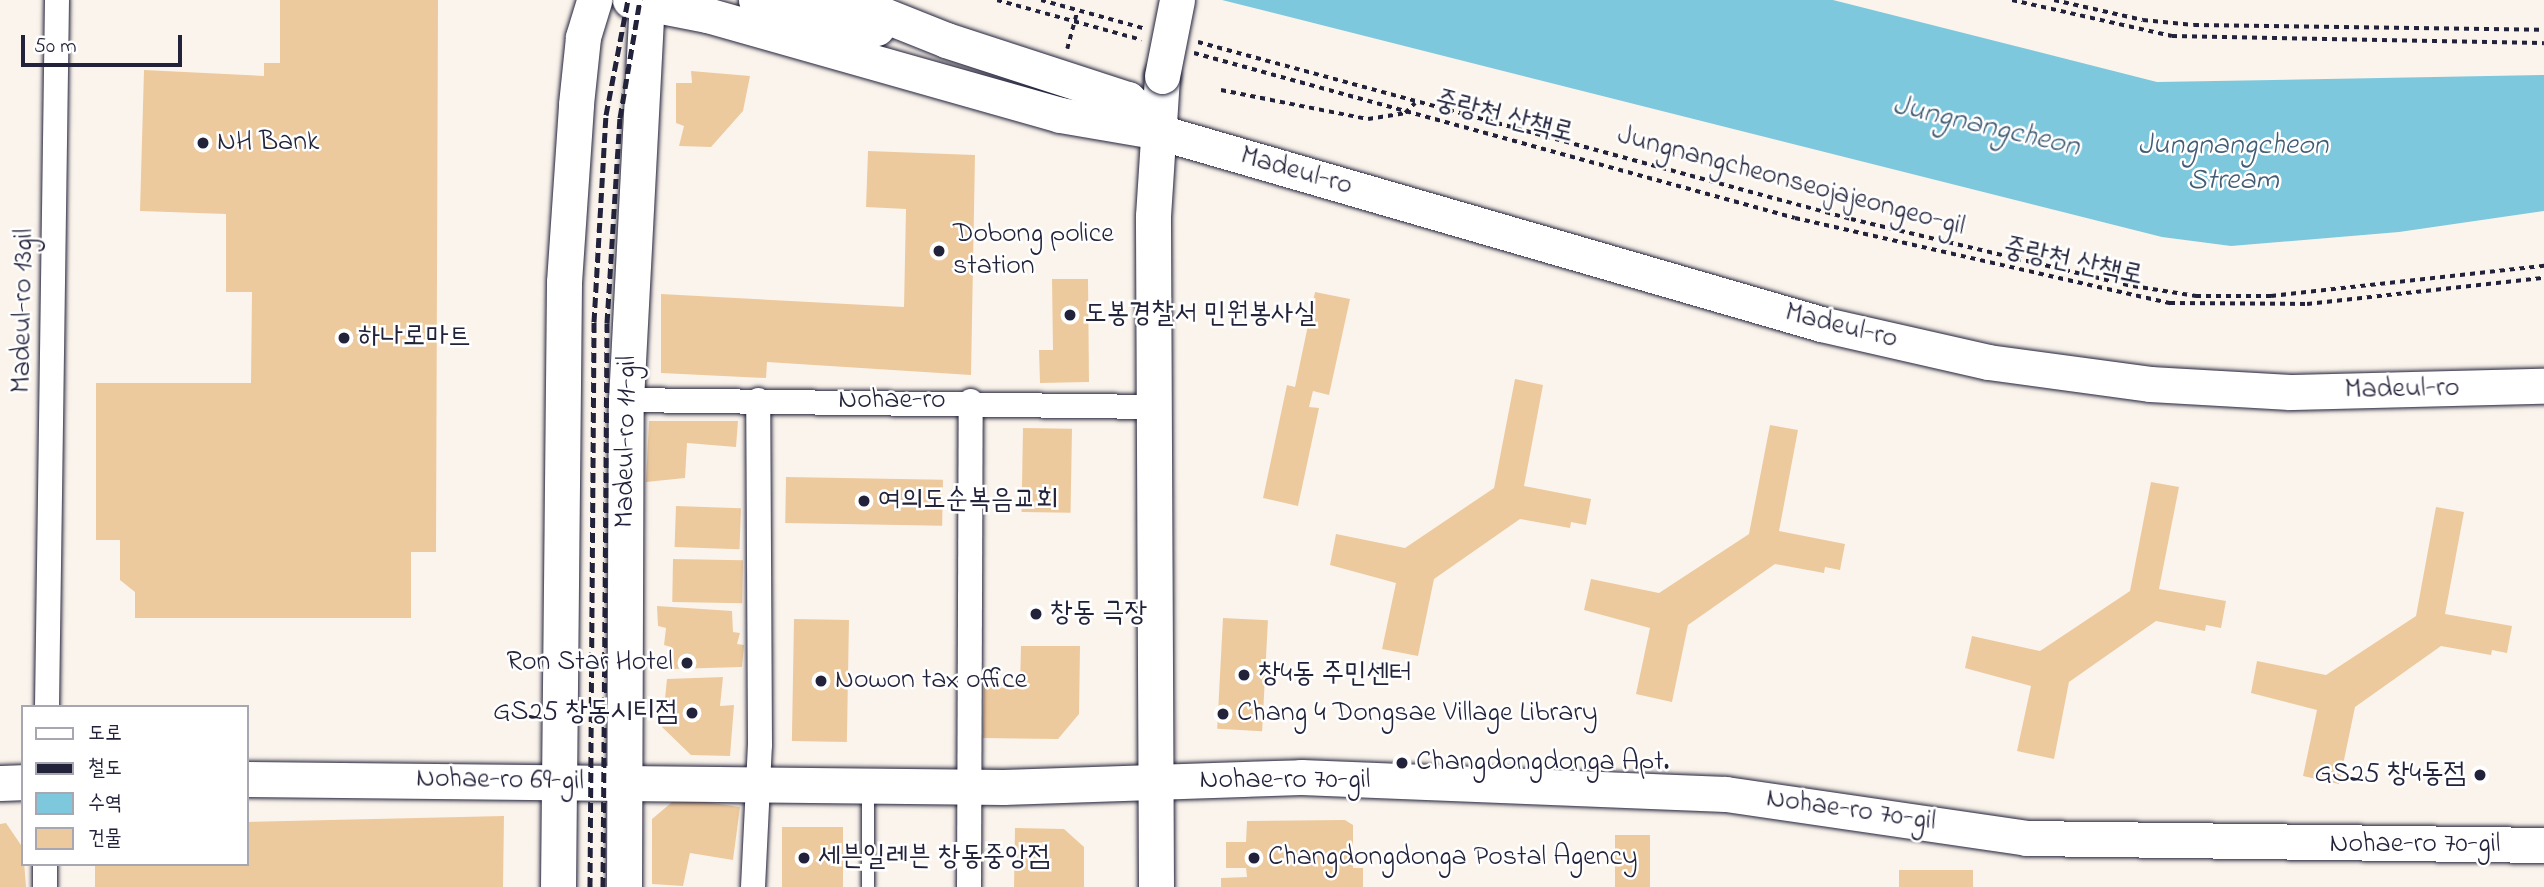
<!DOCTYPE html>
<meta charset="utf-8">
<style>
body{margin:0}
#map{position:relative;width:2544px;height:887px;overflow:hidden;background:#fbf4ec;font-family:"Indie Flower","Poor Story",sans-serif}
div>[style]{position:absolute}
.water>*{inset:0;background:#7ec8de}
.building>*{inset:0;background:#edca9e;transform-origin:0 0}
.path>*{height:3.5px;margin-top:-1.75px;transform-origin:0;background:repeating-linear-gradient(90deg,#22223b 0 5px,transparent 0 10px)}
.roads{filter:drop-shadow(0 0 2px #22223b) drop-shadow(0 0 2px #22223b)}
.service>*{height:12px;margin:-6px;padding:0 6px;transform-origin:6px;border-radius:6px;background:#fff}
.minor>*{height:24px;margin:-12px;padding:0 12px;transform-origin:12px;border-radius:12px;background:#fff}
.secondary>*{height:35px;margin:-17.5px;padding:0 17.5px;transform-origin:17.5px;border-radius:17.5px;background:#fff}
.rail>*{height:5px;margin-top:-2.5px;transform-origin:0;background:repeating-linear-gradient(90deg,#22223b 0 10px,transparent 0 15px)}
.bridges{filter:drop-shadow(0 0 2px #22223b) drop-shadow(0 0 2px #22223b)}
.secondary-bridge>*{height:35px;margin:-17.5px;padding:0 17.5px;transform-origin:17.5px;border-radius:17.5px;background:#fff}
.dots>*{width:19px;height:19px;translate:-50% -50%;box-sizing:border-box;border:4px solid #fff;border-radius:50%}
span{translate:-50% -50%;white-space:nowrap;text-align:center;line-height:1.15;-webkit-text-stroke:5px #fff;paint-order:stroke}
.street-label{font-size:28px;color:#22223b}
.poi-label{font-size:28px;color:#22223b}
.left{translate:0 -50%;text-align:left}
.right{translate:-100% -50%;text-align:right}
.water-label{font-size:30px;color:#425c74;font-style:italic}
.legend{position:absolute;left:21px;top:705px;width:228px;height:161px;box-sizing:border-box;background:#fff;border:2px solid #a7a7b1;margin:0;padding:9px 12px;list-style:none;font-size:21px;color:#22223b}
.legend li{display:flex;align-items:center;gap:14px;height:35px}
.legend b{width:35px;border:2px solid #a7a7b1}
.scale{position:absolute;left:21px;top:35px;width:161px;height:32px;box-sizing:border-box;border:4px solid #22223b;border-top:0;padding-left:9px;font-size:21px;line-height:24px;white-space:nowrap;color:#22223b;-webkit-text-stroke:5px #fff;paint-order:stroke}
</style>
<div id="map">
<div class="water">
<i style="clip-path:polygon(1222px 0,1833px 0,2157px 82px,2544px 75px,2544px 211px,2399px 232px,2231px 246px,2162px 237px)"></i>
</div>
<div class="building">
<i style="clip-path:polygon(280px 0,438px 0,436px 552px,411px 552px,411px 618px,135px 618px,135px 592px,120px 580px,120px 540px,96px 540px,96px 383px,251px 383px,252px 292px,226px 292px,226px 214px,140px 211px,144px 70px,264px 76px,264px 63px,280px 63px)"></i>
<i style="clip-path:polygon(691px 71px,750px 76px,743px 111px,711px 147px,679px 146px,684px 126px,676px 123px,676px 83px,692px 83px)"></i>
<i style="clip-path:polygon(868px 151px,975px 155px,971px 375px,767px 362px,766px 378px,661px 373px,661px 294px,904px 307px,906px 209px,866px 207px)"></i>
<i style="clip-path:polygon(1052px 279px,1088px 279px,1089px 382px,1040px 383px,1039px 350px,1053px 350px)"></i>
<i style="clip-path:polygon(1315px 292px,1350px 299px,1329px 395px,1313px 391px,1309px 407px,1319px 408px,1298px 506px,1263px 498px,1287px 385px,1295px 387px)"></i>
<i style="clip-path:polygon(1515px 379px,1543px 385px,1524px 486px,1591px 499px,1586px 525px,1571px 522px,1570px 528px,1520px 519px,1434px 579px,1418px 656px,1382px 649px,1396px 583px,1330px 565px,1336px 534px,1405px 548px,1494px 488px)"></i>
<i style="clip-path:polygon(649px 421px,738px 421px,736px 447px,687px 443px,685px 478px,646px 482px)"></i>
<i style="clip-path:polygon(1770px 425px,1798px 430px,1779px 531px,1845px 544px,1840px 570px,1825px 567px,1824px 573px,1775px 564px,1688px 625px,1672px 702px,1636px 694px,1650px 628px,1584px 610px,1591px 579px,1659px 593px,1749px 534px)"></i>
<i style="left:1023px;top:428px;width:49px;height:84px;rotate:1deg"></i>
<i style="left:786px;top:477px;width:157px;height:46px;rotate:1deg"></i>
<i style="clip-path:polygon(2151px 482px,2179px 487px,2159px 589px,2226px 601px,2221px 628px,2206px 625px,2205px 631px,2156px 621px,2069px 682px,2054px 759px,2017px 751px,2031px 686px,1965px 668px,1972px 636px,2040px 651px,2130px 591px)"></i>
<i style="left:676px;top:506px;width:65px;height:41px;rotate:2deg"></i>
<i style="clip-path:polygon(2436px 507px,2464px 512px,2445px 614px,2512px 626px,2507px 653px,2492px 650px,2491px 655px,2441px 646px,2355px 707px,2339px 784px,2303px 776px,2317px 710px,2251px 693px,2257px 661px,2326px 675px,2416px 616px)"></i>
<i style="left:673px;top:559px;width:70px;height:43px;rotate:1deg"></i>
<i style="clip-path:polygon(657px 606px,732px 611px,733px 632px,740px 633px,737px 644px,744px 645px,742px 667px,672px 669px,671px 647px,664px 645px,666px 628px,658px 626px)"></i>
<i style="left:1223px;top:618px;width:45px;height:111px;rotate:3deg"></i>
<i style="left:794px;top:619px;width:55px;height:122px;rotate:1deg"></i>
<i style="clip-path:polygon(1021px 646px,1080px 646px,1079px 714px,1058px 739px,983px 738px,984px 687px,1020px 688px)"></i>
<i style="clip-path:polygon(723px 677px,720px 706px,734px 705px,730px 756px,691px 755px,662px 727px,667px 679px)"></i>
<i style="clip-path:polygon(677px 798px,740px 807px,733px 860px,690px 853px,683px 886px,652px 884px,652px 819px)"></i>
<i style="clip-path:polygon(504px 816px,503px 887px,95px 887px,95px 864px,247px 864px,247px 822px)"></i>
<i style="clip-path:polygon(1345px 820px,1353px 825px,1353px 868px,1363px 868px,1363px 887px,1221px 887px,1221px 878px,1247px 877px,1246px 868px,1226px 868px,1226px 842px,1246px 842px,1247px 821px)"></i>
<i style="clip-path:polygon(6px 823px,23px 848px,26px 887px,0 887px,0 824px)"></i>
<i style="left:782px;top:827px;width:61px;height:60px"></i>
<i style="clip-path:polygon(1015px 828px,1064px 829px,1084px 847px,1084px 887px,1014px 887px)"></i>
<i style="left:1615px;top:835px;width:35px;height:52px"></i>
<i style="left:1899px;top:870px;width:74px;height:17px"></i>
</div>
<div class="path">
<i style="left:997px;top:0;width:150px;rotate:15.4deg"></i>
<i style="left:1041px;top:0;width:106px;rotate:15.4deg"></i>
<i style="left:2012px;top:0;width:164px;rotate:12.7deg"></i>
<i style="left:2172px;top:36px;width:372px;rotate:1.1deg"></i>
<i style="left:2054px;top:0;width:91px;rotate:12.7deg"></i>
<i style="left:2143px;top:20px;width:51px;rotate:5.6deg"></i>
<i style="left:2194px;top:25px;width:350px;rotate:0.8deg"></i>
<i style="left:1198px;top:42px;width:677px;rotate:15.17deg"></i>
<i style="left:1851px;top:219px;width:290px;rotate:13.4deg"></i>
<i style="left:2133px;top:286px;width:64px;rotate:9deg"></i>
<i style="left:2196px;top:296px;width:75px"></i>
<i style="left:2271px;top:296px;width:275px;rotate:-6.3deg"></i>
<i style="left:1067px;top:49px;width:39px;rotate:-75deg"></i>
<i style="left:1194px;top:53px;width:623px;rotate:15.35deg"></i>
<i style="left:1795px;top:218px;width:385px;rotate:12.8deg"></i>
<i style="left:2170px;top:303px;width:137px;rotate:0.4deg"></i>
<i style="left:2307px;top:304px;width:238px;rotate:-6.3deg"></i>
<i style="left:1221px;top:90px;width:150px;rotate:11.2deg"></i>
<i style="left:1368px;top:119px;width:37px;rotate:-9deg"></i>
<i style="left:1405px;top:113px;width:14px;rotate:-45deg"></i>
</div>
<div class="roads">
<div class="service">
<i style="left:868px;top:887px;width:98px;rotate:-90deg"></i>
</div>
<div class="minor">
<i style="left:626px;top:400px;width:531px;rotate:0.76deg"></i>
<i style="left:47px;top:707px;width:707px;rotate:-89.19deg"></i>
<i style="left:45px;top:887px;width:23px;rotate:-90deg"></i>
<i style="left:753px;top:887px;width:142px;rotate:-87.2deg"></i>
<i style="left:760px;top:745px;width:345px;rotate:-90.3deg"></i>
<i style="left:969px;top:887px;width:486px;rotate:-89.8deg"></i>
</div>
<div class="secondary">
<i style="left:630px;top:0;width:78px;rotate:11deg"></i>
<i style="left:707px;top:15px;width:367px;rotate:15.8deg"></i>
<i style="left:1060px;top:115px;width:100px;rotate:9.7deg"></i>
<i style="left:1159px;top:132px;width:689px;rotate:16.17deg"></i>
<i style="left:1821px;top:324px;width:171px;rotate:12.8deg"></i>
<i style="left:1988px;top:362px;width:163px;rotate:7.7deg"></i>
<i style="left:2150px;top:384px;width:140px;rotate:3.3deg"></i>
<i style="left:2290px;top:392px;width:254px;rotate:-1.4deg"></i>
<i style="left:756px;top:0;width:124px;rotate:13deg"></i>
<i style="left:846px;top:0;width:108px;rotate:21.8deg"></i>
<i style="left:946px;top:40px;width:191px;rotate:18deg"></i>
<i style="left:1128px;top:99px;width:45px;rotate:46.8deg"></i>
<i style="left:247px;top:779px;width:756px;rotate:0.61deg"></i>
<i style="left:1003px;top:787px;width:298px;rotate:-1.9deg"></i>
<i style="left:1301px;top:777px;width:425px;rotate:2.3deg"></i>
<i style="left:1726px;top:794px;width:303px;rotate:8.3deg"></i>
<i style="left:2026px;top:838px;width:518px;rotate:0.77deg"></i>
<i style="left:0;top:783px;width:23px;rotate:-2deg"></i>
<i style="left:558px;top:887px;width:605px;rotate:-89.43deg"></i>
<i style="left:564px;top:282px;width:178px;rotate:-86.1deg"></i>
<i style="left:576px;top:104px;width:67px;rotate:-84deg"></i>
<i style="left:583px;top:37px;width:39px;rotate:-73deg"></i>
<i style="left:624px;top:887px;width:487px;rotate:-89.8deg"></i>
<i style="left:626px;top:400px;width:401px;rotate:-87deg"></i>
<i style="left:1156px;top:887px;width:671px;rotate:-90.26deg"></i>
<i style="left:1153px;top:216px;width:140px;rotate:-86.3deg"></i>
</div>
</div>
<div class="rail">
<i style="left:590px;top:887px;width:565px;rotate:-89.59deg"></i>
<i style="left:594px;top:322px;width:207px;rotate:-86.7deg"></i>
<i style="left:606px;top:115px;width:117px;rotate:-79.2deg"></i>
<i style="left:603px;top:887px;width:564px;rotate:-89.59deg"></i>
<i style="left:607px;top:323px;width:205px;rotate:-86.4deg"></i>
<i style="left:620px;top:118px;width:120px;rotate:-80.4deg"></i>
</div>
<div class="bridges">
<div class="secondary-bridge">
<i style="left:1162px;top:76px;width:77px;rotate:-78.8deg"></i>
</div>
</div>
<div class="dots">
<i style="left:203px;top:143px;background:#22223b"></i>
<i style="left:939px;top:251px;background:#22223b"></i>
<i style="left:1070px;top:315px;background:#22223b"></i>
<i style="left:344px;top:338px;background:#22223b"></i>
<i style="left:864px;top:501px;background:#22223b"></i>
<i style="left:1036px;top:614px;background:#22223b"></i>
<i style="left:687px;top:663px;background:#22223b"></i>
<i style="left:1244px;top:675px;background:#22223b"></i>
<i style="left:821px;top:681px;background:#22223b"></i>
<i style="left:692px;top:713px;background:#22223b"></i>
<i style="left:1223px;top:714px;background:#22223b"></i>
<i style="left:1402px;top:763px;background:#22223b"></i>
<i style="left:2480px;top:775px;background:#22223b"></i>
<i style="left:804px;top:858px;background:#22223b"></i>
<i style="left:1254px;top:858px;background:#22223b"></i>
</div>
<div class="street-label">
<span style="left:1504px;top:118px;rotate:14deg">중랑천 산책로</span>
<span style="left:1296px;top:172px;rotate:16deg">Madeul-ro</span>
<span style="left:1791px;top:182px;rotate:15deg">Jungnangcheonseojajeongeo-gil</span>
<span style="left:2073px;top:263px;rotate:12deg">중랑천 산책로</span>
<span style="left:24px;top:311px;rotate:-89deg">Madeul-ro 13gil</span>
<span style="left:1841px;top:327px;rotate:14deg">Madeul-ro</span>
<span style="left:2402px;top:390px;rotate:-1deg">Madeul-ro</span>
<span style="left:892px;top:401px">Nohae-ro</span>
<span style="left:627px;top:442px;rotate:-89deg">Madeul-ro 11-gil</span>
<span style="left:500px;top:781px;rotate:1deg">Nohae-ro 69-gil</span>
<span style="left:1285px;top:781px">Nohae-ro 70-gil</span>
<span style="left:1851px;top:811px;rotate:8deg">Nohae-ro 70-gil</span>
<span style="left:2415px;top:845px">Nohae-ro 70-gil</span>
</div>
<div class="poi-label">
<span class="left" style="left:217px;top:143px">NH Bank</span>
<span class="left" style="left:953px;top:251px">Dobong police<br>station</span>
<span class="left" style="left:1084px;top:315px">도봉경찰서 민원봉사실</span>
<span class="left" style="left:358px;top:338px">하나로마트</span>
<span class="left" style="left:878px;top:501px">여의도순복음교회</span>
<span class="left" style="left:1050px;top:614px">창동 극장</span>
<span class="right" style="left:673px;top:663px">Ron Star Hotel</span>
<span class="left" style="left:1258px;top:675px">창4동 주민센터</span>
<span class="left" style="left:835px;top:681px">Nowon tax office</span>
<span class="right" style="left:678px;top:713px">GS25 창동시티점</span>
<span class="left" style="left:1237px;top:714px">Chang 4 Dongsae Village Library</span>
<span class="left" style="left:1416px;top:763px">Changdongdonga Apt.</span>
<span class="right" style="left:2466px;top:775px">GS25 창4동점</span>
<span class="left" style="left:818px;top:858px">세븐일레븐 창동중앙점</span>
<span class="left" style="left:1268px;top:858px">Changdongdonga Postal Agency</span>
</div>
<div class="water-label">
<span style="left:1986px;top:127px;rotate:13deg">Jungnangcheon</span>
<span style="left:2233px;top:163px">Jungnangcheon<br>Stream</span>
</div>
<ul class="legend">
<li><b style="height:9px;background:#fff"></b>도로</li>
<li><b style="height:9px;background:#22223b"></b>철도</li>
<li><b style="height:19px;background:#7ec8de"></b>수역</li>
<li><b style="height:19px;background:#edca9e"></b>건물</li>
</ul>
<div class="scale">50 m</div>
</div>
